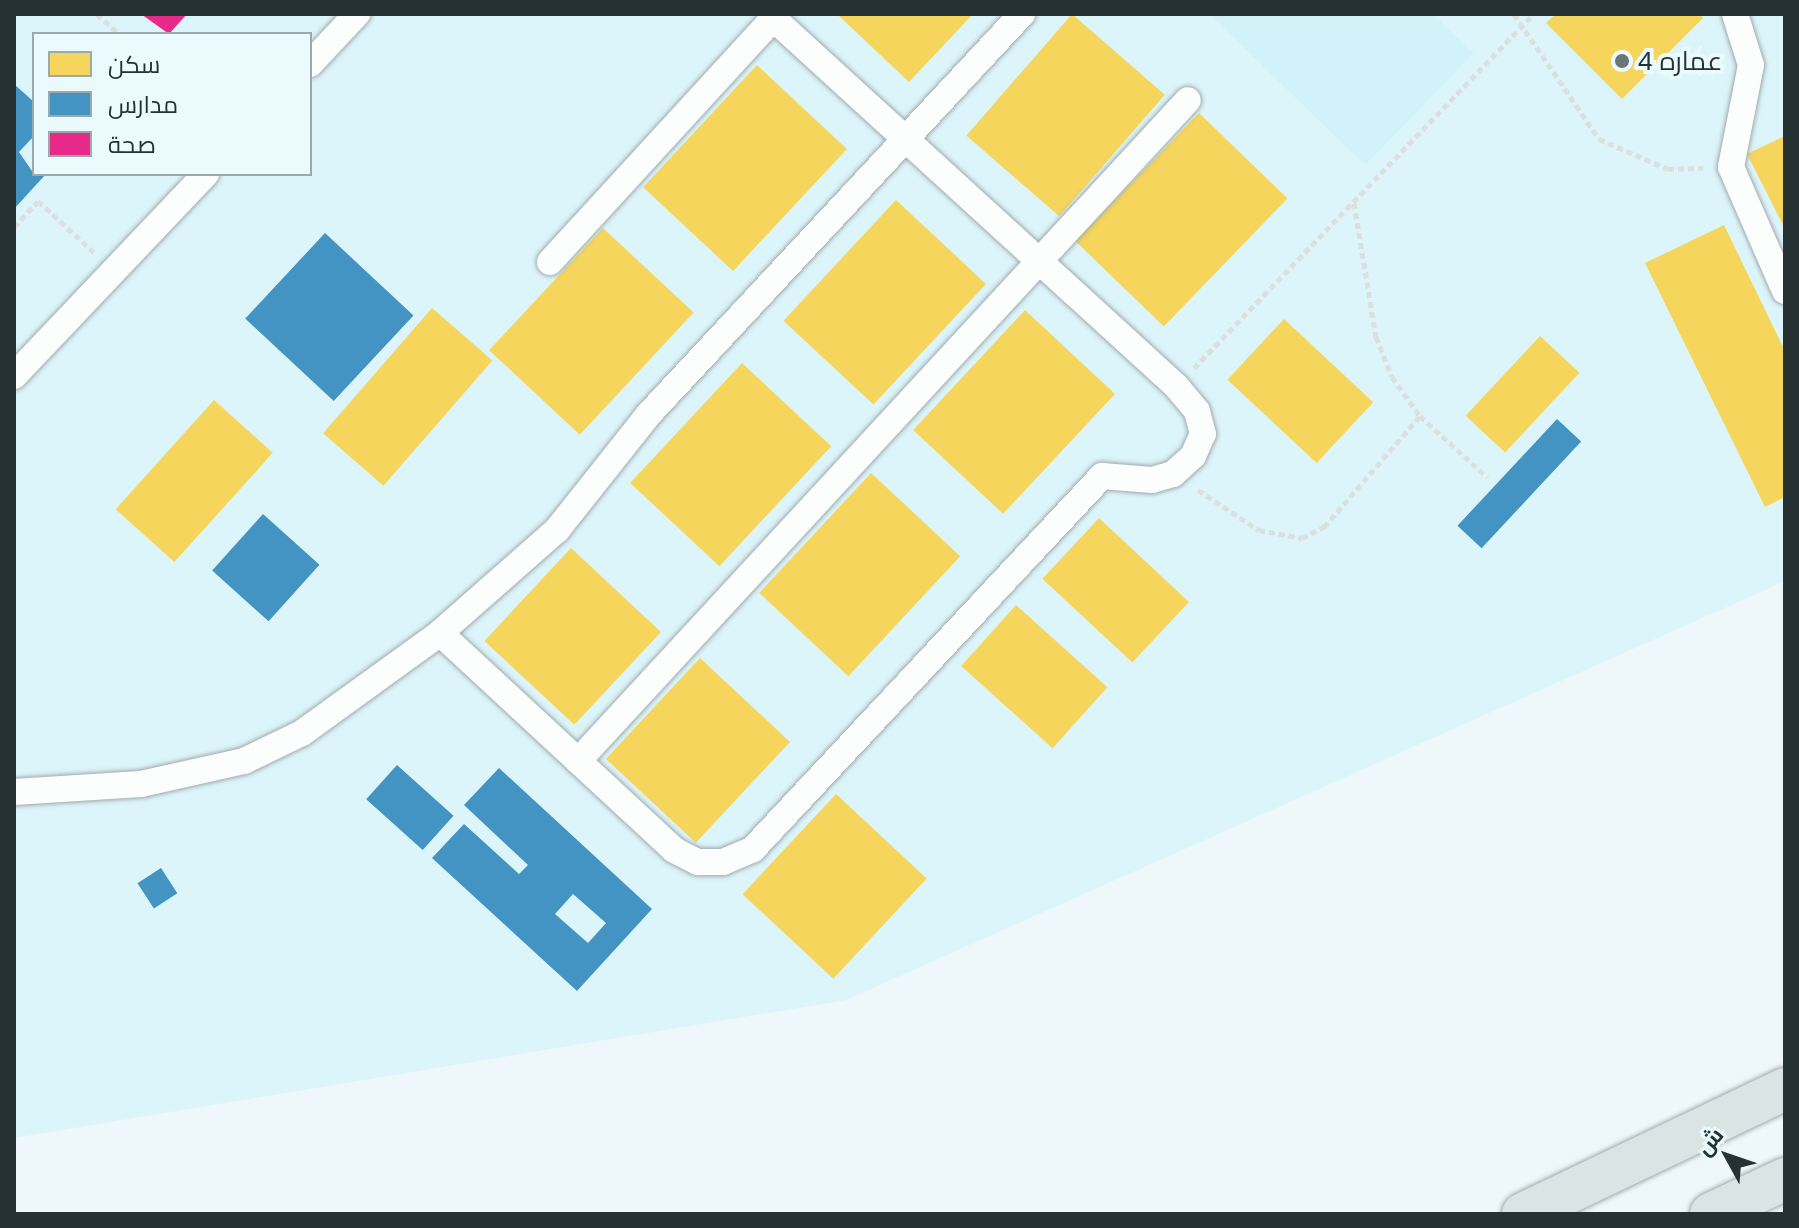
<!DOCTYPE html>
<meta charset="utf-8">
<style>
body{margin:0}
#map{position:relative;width:1799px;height:1228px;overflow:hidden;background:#eef7f9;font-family:"Noto Sans",Cairo,sans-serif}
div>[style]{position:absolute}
.built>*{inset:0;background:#dcf5fa}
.green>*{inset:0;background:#d0f2f8}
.homes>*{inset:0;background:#f6d55c;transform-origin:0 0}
.schools>*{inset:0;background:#4393c3;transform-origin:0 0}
.health>*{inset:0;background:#e7298a}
.path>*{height:5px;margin-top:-2.5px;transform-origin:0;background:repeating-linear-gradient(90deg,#dcdfe0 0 6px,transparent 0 10px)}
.roads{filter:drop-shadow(0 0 2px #a2abad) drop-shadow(0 0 2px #a2abad)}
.minor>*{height:26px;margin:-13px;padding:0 13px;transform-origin:13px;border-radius:13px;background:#fcfefe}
.primary>*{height:42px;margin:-21px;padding:0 21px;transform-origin:21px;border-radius:21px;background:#dbe4e5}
.dots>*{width:22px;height:22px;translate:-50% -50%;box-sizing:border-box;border:4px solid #eafafd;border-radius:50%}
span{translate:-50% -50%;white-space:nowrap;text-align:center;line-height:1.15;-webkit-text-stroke:8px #eafafd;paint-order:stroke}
.poi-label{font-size:26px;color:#263133}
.left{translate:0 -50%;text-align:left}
.frame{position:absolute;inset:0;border:16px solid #263133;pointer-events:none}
.legend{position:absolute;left:32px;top:32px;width:280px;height:144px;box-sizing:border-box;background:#eafafd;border:2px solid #9caaac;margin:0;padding:10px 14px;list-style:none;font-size:24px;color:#263133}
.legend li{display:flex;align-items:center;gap:16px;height:40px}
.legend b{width:40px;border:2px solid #9caaac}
.north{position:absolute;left:1687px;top:1116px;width:80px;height:80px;-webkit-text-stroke:6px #eafafd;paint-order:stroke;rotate:310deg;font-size:22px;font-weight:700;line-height:32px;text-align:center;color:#263133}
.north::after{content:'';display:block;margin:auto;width:28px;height:36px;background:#263133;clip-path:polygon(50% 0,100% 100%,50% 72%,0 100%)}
</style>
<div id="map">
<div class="built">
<i style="clip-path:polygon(evenodd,14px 14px,1785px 14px,1785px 581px,846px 1000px,14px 1138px,14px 14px,34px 34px,310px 34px,310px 174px,34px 174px,34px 34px)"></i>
</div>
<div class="green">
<i style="clip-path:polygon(1209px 14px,1433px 14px,1474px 53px,1365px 165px)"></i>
</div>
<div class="homes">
<i style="clip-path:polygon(837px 14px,973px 14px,909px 82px)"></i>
<i style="left:1072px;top:14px;width:123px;height:161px;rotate:41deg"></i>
<i style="clip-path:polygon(1556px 14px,1699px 14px,1703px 18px,1622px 99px,1546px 23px)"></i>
<i style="left:757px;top:65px;width:123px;height:167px;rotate:43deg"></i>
<i style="left:1199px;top:113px;width:123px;height:178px;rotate:44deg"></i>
<i style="clip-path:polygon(1785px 136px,1785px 229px,1747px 154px)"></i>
<i style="left:896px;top:200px;width:123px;height:165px;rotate:43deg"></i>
<i style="clip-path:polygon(1724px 225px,1785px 351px,1785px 497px,1765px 507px,1645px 263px)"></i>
<i style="left:603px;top:228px;width:124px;height:167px;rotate:43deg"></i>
<i style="left:432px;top:308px;width:80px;height:166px;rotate:41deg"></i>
<i style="left:1025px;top:310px;width:123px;height:164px;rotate:43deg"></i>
<i style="left:1284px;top:319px;width:122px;height:83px;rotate:43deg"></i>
<i style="left:1540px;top:336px;width:54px;height:109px;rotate:43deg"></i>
<i style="left:742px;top:363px;width:122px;height:164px;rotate:43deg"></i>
<i style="left:214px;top:400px;width:79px;height:147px;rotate:42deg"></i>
<i style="left:871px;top:473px;width:122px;height:164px;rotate:43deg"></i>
<i style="left:1099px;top:518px;width:123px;height:83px;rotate:43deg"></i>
<i style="left:571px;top:548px;width:123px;height:127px;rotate:43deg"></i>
<i style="left:1016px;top:605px;width:123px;height:82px;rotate:42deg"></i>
<i style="left:700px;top:658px;width:123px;height:138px;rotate:43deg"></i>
<i style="left:836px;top:794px;width:124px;height:137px;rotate:43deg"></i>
</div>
<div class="schools">
<i style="clip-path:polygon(14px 84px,34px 102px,34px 136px,19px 152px,34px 174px,46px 174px,14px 209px)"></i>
<i style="left:325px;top:233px;width:121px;height:117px;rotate:43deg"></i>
<i style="left:1557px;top:419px;width:33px;height:146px;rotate:43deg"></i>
<i style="left:263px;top:514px;width:76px;height:76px;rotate:42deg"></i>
<i style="left:397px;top:765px;width:76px;height:46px;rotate:42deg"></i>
<i style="clip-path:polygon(evenodd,499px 768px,652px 909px,577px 991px,432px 858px,464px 824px,519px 874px,528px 865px,464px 805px,499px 768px,573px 894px,606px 923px,588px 943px,555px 914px,573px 894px)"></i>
<i style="left:161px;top:868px;width:30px;height:28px;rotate:57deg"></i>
</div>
<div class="health">
<i style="clip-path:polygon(141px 14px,187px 14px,169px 34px)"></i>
</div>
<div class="path">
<i style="left:97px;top:14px;width:30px;rotate:42deg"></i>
<i style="left:1514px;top:14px;width:151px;rotate:55.8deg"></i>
<i style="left:1599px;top:139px;width:75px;rotate:23.5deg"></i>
<i style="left:1668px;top:169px;width:35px;rotate:-2deg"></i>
<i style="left:1354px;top:203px;width:136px;rotate:80.7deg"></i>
<i style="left:1376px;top:337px;width:43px;rotate:68.2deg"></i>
<i style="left:1392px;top:377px;width:48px;rotate:54.3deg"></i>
<i style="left:1420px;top:416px;width:91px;rotate:42.3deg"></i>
<i style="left:14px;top:227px;width:35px;rotate:-47deg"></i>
<i style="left:38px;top:201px;width:79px;rotate:42.4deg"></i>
<i style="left:1194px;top:368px;width:490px;rotate:-46.2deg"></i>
<i style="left:1198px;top:490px;width:73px;rotate:33.3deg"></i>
<i style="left:1259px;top:530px;width:44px;rotate:10.5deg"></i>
<i style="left:1302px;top:538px;width:25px;rotate:-27deg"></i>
<i style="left:1324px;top:527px;width:147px;rotate:-49.1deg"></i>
</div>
<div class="roads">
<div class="minor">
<i style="left:1735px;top:14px;width:53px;rotate:72.6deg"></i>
<i style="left:1751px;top:65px;width:104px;rotate:101.1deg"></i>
<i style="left:1731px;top:167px;width:135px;rotate:66.5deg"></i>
<i style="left:310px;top:64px;width:69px;rotate:-46.8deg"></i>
<i style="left:550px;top:262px;width:336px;rotate:-47.5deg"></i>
<i style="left:14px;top:376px;width:279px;rotate:-46.5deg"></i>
<i style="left:440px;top:633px;width:319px;rotate:42.8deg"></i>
<i style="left:674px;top:850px;width:27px;rotate:27deg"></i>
<i style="left:698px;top:862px;width:25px"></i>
<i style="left:723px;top:862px;width:33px;rotate:-23deg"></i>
<i style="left:753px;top:849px;width:511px;rotate:-46.9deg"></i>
<i style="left:1102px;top:476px;width:50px;rotate:4.6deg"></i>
<i style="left:1152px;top:480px;width:22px;rotate:-16deg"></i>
<i style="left:1173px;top:474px;width:27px;rotate:-42deg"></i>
<i style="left:1193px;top:456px;width:24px;rotate:-66deg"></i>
<i style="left:1203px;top:434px;width:24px;rotate:-105deg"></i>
<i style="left:1197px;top:411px;width:33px;rotate:-130deg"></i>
<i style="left:1176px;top:386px;width:546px;rotate:-137.6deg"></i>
<i style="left:578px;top:761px;width:899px;rotate:-47.3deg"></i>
<i style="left:14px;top:792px;width:127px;rotate:-3.6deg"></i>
<i style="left:141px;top:784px;width:106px;rotate:-12.6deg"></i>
<i style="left:244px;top:761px;width:64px;rotate:-25.8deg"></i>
<i style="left:302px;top:733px;width:170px;rotate:-35.9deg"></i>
<i style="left:440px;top:633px;width:156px;rotate:-41.4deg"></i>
<i style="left:557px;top:530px;width:148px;rotate:-51.6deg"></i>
<i style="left:649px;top:414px;width:547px;rotate:-47deg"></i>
</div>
<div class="primary">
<i style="left:1523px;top:1214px;width:290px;rotate:-25.5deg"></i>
<i style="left:1711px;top:1214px;width:82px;rotate:-25.3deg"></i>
</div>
</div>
<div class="dots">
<i style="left:1622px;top:61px;background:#6c7678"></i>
</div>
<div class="poi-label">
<span class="left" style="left:1638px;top:61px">عماره 4</span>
</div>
<div class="frame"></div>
<ul class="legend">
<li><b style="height:22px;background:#f6d55c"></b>سكن</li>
<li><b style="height:22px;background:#4393c3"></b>مدارس</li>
<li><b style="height:22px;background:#e7298a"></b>صحة</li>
</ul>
<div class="north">ش</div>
</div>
